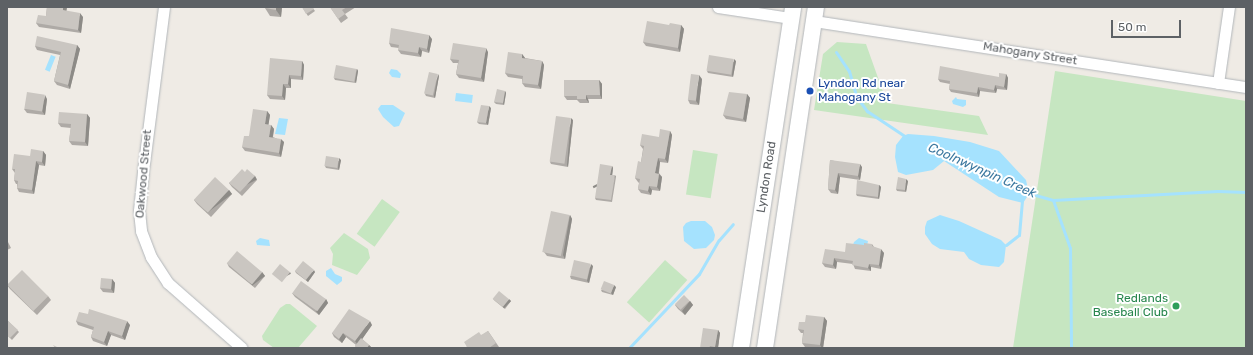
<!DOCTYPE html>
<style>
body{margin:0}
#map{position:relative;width:1253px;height:355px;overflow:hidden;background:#efebe5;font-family:Rubik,sans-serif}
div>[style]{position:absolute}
.green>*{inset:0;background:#c6e6c1;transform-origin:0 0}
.water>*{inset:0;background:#a5e2fe;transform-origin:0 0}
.stream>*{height:3px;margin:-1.5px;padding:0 1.5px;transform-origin:1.5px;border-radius:1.5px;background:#a5e2fe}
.roads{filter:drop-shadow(0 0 1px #b2b6ba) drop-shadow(0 0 1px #b2b6ba)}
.street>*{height:11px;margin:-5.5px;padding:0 5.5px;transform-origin:5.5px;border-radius:5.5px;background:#fff}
.secondary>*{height:16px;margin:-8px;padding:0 8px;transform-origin:8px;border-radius:8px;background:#fff}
.wall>*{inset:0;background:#aeaaa6}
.shaded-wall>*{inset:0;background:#8d8b87;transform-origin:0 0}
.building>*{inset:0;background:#cac6c1;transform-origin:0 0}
.dots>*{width:11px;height:11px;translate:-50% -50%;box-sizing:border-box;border:2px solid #fff;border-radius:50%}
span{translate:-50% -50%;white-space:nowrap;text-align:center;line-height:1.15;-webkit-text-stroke:4px #fff;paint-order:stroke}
.street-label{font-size:12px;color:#5d6165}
.transit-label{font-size:12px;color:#164399}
.left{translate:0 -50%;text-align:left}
.leisure-label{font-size:12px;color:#27864d}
.right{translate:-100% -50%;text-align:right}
.water-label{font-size:13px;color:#3c789f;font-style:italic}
.frame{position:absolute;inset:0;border:8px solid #5d6165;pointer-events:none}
.scale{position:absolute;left:1111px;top:20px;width:70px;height:18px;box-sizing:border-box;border:2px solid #5d6165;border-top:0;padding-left:5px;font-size:12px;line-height:14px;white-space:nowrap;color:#5d6165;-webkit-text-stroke:3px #fff;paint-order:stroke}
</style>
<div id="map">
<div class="green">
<i style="clip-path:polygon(837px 42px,866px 44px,887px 103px,979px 116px,988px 135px,814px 110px,823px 54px)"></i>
<i style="clip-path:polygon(1055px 71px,1246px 101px,1246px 348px,1013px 348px)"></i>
<i style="left:693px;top:150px;width:25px;height:45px;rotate:9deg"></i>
<i style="left:382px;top:199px;width:22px;height:43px;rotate:36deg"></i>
<i style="clip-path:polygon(344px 233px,368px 249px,370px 258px,357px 275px,332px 265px,333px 254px,330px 248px)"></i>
<i style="left:665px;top:260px;width:30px;height:57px;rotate:42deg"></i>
<i style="clip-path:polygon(286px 304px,290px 304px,317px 326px,298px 348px,274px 348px,263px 340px,262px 336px,280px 308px)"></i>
</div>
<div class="water">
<i style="left:51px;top:55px;width:5px;height:16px;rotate:22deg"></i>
<i style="clip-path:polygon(391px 69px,397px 70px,401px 74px,400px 78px,392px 77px,389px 73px)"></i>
<i style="left:456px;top:93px;width:17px;height:8px;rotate:7deg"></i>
<i style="clip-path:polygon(956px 97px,957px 99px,966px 100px,966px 105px,963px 107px,953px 104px,952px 101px)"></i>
<i style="clip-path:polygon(381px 105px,393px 105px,405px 113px,399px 126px,394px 127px,383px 117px,378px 109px)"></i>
<i style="clip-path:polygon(279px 118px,288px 119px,285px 135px,275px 134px)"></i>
<i style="clip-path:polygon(908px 134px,934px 136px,970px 142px,999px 151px,1026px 180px,1029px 194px,1023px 203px,999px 197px,944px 161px,933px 170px,906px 175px,898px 172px,895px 157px,896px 145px,903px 136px)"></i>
<i style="clip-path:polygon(940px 215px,959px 221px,1001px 240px,1006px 245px,1004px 262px,999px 267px,981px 265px,969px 259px,964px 252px,940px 249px,932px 244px,925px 234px,925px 227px,927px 221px)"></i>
<i style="clip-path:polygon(691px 221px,705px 221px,712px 227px,715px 235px,714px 240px,706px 248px,694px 249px,684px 241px,683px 227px,686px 223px)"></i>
<i style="clip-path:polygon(260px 238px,269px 240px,270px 246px,257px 245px,256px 241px)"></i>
<i style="clip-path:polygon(859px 238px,868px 241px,867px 246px,853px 245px,854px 242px)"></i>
<i style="clip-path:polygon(331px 268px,335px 274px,342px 277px,342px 281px,337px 285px,326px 276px,326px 271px)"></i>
</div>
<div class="stream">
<i style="left:836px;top:52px;width:23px;rotate:56deg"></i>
<i style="left:849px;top:71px;width:26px;rotate:74deg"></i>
<i style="left:856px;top:96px;width:19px;rotate:54deg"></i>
<i style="left:867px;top:111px;width:47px;rotate:33.7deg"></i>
<i style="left:1025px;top:192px;width:29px;rotate:16deg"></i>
<i style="left:1053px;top:200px;width:165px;rotate:-3.1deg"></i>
<i style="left:1218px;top:191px;width:28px;rotate:2deg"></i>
<i style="left:1053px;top:200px;width:51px;rotate:70.5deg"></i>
<i style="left:1070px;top:248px;width:100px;rotate:89.4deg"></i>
<i style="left:1006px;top:245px;width:16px;rotate:-38deg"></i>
<i style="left:1019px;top:235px;width:36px;rotate:-85deg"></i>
<i style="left:629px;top:348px;width:102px;rotate:-46.6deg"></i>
<i style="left:699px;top:274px;width:39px;rotate:-60deg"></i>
<i style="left:719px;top:240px;width:21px;rotate:-49deg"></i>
</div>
<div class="roads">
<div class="street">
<i style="left:164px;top:7px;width:166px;rotate:97.3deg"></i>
<i style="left:143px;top:172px;width:39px;rotate:96deg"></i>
<i style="left:139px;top:211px;width:20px;rotate:84deg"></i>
<i style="left:141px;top:231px;width:28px;rotate:69deg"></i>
<i style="left:151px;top:257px;width:31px;rotate:57deg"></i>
<i style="left:168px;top:283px;width:98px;rotate:41.3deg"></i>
<i style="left:718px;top:7px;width:74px;rotate:8.6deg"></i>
<i style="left:814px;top:21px;width:437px;rotate:8.7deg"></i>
<i style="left:1218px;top:83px;width:77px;rotate:-81.8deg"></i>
</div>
<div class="secondary">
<i style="left:741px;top:348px;width:345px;rotate:-81.3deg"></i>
<i style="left:765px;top:348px;width:345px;rotate:-81.5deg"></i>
</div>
</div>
<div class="wall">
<i style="clip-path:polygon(47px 7px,67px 7px,66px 11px,83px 17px,81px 33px,39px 27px,36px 23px,46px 16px)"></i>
<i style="clip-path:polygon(265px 7px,282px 7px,281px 17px,270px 16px,265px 8px)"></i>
<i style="clip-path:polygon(302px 7px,312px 7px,315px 11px,308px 16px)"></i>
<i style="clip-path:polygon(330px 7px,356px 7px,345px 14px,348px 18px,341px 23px)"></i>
<i style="clip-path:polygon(669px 25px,681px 25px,684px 29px,680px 52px,646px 46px,643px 42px)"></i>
<i style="clip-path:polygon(432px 39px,429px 53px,422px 51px,421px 57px,401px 54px,398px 50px,399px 48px,391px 47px,389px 43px)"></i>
<i style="clip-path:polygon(77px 45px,80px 49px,70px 89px,57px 85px,54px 81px,60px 55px,37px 50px,35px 46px)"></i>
<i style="clip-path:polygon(488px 52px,484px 82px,459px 78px,456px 74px,458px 63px,453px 63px,450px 59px)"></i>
<i style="clip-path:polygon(522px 54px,525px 58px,542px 61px,544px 65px,541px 89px,525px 87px,522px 83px,522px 79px,508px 77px,505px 73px)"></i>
<i style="clip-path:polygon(302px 61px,304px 65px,303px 80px,291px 79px,291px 88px,286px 88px,285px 100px,270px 99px,267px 95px)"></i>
<i style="clip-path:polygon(736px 61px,733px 77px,708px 73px,707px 71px)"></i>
<i style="clip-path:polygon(357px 69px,358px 71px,356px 83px,335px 80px,334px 78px)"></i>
<i style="clip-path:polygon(1006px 74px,1008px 78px,1007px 90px,997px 89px,996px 93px,980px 91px,979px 97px,951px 92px,949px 89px,950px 84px,940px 82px,938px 79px,999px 77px)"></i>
<i style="clip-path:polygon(439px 76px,435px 98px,426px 96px,425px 94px)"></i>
<i style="clip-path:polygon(702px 79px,699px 105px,690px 104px,688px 100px)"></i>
<i style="clip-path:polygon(599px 80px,602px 84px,602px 99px,588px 99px,589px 103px,580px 103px,577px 100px,567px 100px,564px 96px)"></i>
<i style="clip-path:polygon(505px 91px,506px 93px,504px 105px,496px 104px,494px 102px)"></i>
<i style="clip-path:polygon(747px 94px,750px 98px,746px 122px,726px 119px,723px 115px)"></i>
<i style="clip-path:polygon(47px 99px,45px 115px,27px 113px,24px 109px)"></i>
<i style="clip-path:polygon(491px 108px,488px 125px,479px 124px,477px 122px)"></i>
<i style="clip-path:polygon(267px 111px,270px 115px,268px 125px,271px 125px,274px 129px,273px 137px,284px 142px,281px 157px,245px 151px,242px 147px,249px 136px)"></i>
<i style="clip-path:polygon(87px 114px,90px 118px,88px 146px,72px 145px,69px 141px,71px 128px,61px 127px,58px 123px)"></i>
<i style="clip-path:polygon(573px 120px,568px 167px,551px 164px,550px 162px)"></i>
<i style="clip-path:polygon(670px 131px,672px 135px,668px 163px,660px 162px,659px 173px,662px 177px,660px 191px,652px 190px,651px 195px,641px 193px,638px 189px,639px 183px,638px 182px,635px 178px,641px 162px,643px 149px,640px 145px,659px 137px)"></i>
<i style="clip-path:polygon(43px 151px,46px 155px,45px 166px,39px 165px,34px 194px,19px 192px,17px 188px,17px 184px,16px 184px,14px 180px,15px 173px,12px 169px)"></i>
<i style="clip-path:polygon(341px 160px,339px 170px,326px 168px,325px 166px)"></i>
<i style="clip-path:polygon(830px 160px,862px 167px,860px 180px,840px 177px,838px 194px,831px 193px,828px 189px)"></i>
<i style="clip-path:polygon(612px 166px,613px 168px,612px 175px,616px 177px,612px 202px,596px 200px,595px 198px)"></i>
<i style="clip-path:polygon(245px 172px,255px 176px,257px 180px,242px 196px,232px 187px,229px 183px)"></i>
<i style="clip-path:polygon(908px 181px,906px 192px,897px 191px,896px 189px)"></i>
<i style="clip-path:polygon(879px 185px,881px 187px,879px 199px,857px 196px,856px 194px)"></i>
<i style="clip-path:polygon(229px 190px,232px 194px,211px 217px,197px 204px,194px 200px)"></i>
<i style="clip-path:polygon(570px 215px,572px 219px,565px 259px,547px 256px,544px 252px)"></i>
<i style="clip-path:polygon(7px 240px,11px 248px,7px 250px)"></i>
<i style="clip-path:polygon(872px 244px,874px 247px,884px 253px,881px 269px,871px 267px,871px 271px,855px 269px,853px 264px,837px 262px,836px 269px,825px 267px,822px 263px,845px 252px,864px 245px)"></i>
<i style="clip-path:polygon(227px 263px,262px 272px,265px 276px,255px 288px,229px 267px)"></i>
<i style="clip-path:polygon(593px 266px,589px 283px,571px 279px,570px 276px)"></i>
<i style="clip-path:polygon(295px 271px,315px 272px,308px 282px,296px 273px)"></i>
<i style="clip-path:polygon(112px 279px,115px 283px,114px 293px,103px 292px,100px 288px)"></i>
<i style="clip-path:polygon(7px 285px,48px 296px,51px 300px,37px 315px,10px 289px)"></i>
<i style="clip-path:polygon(616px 287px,613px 295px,602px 292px,601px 290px)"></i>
<i style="clip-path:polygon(292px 293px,326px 299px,328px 303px,319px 315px,295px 297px)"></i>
<i style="clip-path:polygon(493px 299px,511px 301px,505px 309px,495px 301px)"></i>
<i style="clip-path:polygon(690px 301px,693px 305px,685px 315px,678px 309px,675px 305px)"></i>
<i style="clip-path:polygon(88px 314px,130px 325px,125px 340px,111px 335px,107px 346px,93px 341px,91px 337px,93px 330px,78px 325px,76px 321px)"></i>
<i style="clip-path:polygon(824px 317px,827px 321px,823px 348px,814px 348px,805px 347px,802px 343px,803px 333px,801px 333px,798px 329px,805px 322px)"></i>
<i style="clip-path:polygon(7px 320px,19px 332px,12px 340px,7px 335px)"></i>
<i style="clip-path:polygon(372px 325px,362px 339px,369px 345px,371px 347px,370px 348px,357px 348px,355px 346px,356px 345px,346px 337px,342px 343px,334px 337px,332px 333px)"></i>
<i style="clip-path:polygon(718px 330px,720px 333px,718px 348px,700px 348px)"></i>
<i style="clip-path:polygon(488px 331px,499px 347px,498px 348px,465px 348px)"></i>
</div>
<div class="shaded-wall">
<i style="clip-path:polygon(63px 7px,67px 7px,66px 14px,63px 10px)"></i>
<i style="clip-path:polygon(276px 7px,282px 7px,281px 17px,276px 10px)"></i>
<i style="clip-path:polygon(80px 13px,83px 17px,81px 33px,78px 30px)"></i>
<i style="clip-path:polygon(681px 25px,684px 29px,680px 52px,678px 48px)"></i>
<i style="clip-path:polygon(429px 35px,432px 39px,429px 53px,427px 49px)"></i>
<i style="clip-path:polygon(77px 45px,80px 49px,70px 89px,68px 85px)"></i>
<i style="clip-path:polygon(419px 47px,422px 51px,421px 57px,418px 53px)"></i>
<i style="clip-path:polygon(486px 48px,488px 52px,484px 82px,481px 78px)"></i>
<i style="clip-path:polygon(522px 54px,525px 58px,524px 62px,522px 58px)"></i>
<i style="clip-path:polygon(734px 59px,736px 61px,733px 77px,732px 75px)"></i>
<i style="clip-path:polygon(302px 61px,304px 65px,303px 80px,301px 76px)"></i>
<i style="clip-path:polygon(542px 61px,544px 65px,541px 89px,538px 85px)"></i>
<i style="clip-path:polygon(357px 69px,358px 71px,356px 83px,355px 81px)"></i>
<i style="clip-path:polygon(438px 74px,439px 76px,435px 98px,434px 96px)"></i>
<i style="clip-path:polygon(1006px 74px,1008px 78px,1007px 90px,1004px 87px)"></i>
<i style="clip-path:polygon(289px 75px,291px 79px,291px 88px,288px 84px)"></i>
<i style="clip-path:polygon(699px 75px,702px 79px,699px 105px,696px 101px)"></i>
<i style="clip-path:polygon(599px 80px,602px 84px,602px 99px,600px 95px)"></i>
<i style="clip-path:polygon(283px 84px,286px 88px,285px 100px,282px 96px)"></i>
<i style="clip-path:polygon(995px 85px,997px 89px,996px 93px,994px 90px)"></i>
<i style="clip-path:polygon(978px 87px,980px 91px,979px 97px,977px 93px)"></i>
<i style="clip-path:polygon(505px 91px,506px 93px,504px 105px,503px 103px)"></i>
<i style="clip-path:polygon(747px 94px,750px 98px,746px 122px,743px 119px)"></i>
<i style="clip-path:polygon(45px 95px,47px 99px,45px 115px,42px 111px)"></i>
<i style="clip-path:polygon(586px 95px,588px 99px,589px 103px,586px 99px)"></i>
<i style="clip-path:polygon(489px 106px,491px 108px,488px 125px,486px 123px)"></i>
<i style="clip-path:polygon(267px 111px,270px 115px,268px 128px,265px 124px)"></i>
<i style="clip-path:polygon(87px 114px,90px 118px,88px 146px,85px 142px)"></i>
<i style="clip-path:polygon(571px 118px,573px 120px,568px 167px,567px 165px)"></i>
<i style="clip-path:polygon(271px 125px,274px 129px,272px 141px,269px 137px)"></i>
<i style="clip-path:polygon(670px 131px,672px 135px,668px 163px,665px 159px)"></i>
<i style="clip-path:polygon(281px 139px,284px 142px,281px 157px,279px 153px)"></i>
<i style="clip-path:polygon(43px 151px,46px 155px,45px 166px,42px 162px)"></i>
<i style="clip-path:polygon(339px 158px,341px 160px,339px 170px,338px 168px)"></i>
<i style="clip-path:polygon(658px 158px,660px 162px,658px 177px,655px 173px)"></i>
<i style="clip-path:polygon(36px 161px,39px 165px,34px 194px,32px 190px)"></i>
<i style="clip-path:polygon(860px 164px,862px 167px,860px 180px,858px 176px)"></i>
<i style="clip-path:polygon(612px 166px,613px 168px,612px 177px,610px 175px)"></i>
<i style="clip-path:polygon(838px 173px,840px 177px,838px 194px,835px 190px)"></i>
<i style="clip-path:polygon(659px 174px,662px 177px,660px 191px,657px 187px)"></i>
<i style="left:615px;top:175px;width:2px;height:25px;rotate:63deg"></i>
<i style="left:255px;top:176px;width:4px;height:22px;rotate:63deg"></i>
<i style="clip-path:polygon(906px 179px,908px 181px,906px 192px,905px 190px)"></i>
<i style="clip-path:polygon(879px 185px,881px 187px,879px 199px,878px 197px)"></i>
<i style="clip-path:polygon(649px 186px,652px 190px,651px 195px,648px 191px)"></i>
<i style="left:229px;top:190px;width:5px;height:31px;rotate:53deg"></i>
<i style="clip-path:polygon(570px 215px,572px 219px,565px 259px,563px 255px)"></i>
<i style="clip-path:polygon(881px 249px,884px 253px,881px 269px,879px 265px)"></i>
<i style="clip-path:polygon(834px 258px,837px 262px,836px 269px,833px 265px)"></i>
<i style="clip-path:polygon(591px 264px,593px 266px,589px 283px,587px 281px)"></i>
<i style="clip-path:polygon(869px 264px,871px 267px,871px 271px,868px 268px)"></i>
<i style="clip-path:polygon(314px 270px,315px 272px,308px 282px,306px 280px)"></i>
<i style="left:262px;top:272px;width:5px;height:16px;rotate:53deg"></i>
<i style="left:290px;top:272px;width:2px;height:13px;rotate:63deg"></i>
<i style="clip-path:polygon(112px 279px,115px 283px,114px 293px,111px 289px)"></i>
<i style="clip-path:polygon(614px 285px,616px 287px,613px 295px,611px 293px)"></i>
<i style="clip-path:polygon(326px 299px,328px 303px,319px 315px,316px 311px)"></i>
<i style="left:509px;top:299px;width:3px;height:10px;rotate:45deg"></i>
<i style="clip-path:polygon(690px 301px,693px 305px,685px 315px,682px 311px)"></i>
<i style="clip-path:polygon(824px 317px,827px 321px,823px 348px,822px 348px,820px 345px)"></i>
<i style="clip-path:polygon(127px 321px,130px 325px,125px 340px,122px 336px)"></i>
<i style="clip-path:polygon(370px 321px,372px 325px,358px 345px,355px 341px)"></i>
<i style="clip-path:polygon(718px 330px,720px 333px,718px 348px,716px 348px,715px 347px)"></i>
<i style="clip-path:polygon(108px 331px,111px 335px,107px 346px,104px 342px)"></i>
<i style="clip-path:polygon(343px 333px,346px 337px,342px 343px,339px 339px)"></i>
<i style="clip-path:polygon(369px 345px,371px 347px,370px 348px,367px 348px)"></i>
</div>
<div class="building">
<i style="clip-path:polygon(47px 7px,63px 7px,63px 10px,80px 13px,78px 30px,36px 23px,38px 15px,46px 16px)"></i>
<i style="clip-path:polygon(265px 7px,276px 7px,276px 10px,265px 8px)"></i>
<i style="clip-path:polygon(302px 7px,312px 7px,314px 9px,306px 14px)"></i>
<i style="clip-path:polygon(330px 7px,347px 7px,342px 10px,345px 14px,338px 19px)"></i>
<i style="clip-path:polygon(647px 21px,669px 25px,670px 23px,681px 25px,678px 48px,643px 42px)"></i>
<i style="clip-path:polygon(391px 28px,429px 35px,427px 49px,419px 47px,418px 53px,398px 50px,399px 45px,389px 43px)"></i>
<i style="clip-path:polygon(37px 36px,77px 45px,68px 85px,54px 81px,61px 52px,35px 46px)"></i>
<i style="clip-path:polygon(453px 43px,486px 48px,481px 78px,456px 74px,459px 60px,450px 59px)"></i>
<i style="clip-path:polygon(508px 52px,522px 54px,522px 58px,542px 61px,538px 85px,522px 83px,523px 76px,505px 73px)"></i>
<i style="left:709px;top:55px;width:25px;height:16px;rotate:9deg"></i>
<i style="clip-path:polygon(270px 58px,302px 61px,301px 76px,289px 75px,288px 84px,283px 84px,282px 96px,267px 95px)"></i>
<i style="left:336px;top:65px;width:21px;height:13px;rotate:11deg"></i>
<i style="clip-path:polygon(940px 66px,999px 77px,999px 73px,1006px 74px,1004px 87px,995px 85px,994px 90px,978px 87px,977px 93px,949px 89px,950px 81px,938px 79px)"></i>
<i style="left:429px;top:72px;width:9px;height:22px;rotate:13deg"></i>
<i style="left:691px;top:74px;width:8px;height:26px;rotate:7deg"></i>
<i style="clip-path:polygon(564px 80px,599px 80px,600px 95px,586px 95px,586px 99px,577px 99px,577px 96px,564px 96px)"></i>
<i style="clip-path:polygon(497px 89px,505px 91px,503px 103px,494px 102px)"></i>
<i style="left:27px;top:92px;width:18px;height:17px;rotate:9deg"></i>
<i style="clip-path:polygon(729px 92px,747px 94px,743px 119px,723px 115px)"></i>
<i style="clip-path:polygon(481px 105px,489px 106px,486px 123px,477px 122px)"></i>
<i style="clip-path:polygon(253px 109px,267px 111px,265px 124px,271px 125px,269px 137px,281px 139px,279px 153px,242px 147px,244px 136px,249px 136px)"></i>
<i style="clip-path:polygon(59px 112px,87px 114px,85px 142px,69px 141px,71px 124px,58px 123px)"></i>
<i style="left:556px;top:116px;width:15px;height:46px;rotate:8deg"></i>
<i style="clip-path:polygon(660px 129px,670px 131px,665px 159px,658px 158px,655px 173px,659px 174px,657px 187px,649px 186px,648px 191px,638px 189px,640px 179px,635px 178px,638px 161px,641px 162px,644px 146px,640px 145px,642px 134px,659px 137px)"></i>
<i style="clip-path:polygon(31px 149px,43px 151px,42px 162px,36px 161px,32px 190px,17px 188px,18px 181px,14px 180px,15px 169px,12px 169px,14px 154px,30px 156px)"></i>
<i style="left:326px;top:156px;width:13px;height:10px;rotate:9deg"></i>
<i style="clip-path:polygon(830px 160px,860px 164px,858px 176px,838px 173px,835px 190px,828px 189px)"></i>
<i style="clip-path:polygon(600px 164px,612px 166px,610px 175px,615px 175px,611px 200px,595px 198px)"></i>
<i style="clip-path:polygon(242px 169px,245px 172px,247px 169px,255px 176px,240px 192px,229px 183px)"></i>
<i style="left:215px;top:177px;width:19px;height:31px;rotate:43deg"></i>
<i style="clip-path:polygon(898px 177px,906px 179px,905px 190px,896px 189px)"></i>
<i style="clip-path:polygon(857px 180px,879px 185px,878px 197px,856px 194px)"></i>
<i style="left:551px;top:211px;width:19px;height:42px;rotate:12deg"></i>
<i style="clip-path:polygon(846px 243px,864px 245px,864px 243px,872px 244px,872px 246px,881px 249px,879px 265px,869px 264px,868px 268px,852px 265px,853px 261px,834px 258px,833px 265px,822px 263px,825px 249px,845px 252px)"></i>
<i style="left:237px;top:251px;width:33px;height:16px;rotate:40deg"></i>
<i style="left:574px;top:260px;width:17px;height:16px;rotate:13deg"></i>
<i style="left:303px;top:261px;width:14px;height:13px;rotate:39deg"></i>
<i style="left:280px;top:264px;width:13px;height:13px;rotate:39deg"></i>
<i style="left:22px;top:270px;width:37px;height:21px;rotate:45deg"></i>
<i style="left:101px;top:278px;width:11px;height:10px;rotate:5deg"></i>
<i style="left:301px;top:281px;width:31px;height:15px;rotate:36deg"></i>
<i style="left:604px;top:281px;width:11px;height:9px;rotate:22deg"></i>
<i style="left:499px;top:291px;width:13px;height:10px;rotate:39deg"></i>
<i style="left:684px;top:295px;width:8px;height:13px;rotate:45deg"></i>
<i style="clip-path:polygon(89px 309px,127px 321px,122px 336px,108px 331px,104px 342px,91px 337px,94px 327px,76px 321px,79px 312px,88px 314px)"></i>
<i style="clip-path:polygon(349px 309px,370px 321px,355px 341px,343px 333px,339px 339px,332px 333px)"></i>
<i style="clip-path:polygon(806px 315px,824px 317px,820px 345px,802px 343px,804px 330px,798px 329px,799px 322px,805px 322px)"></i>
<i style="clip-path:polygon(7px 320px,18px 330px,10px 338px,7px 335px)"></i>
<i style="clip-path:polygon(703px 328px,718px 330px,715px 347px,710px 346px,709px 348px,700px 348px)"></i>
<i style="clip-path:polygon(488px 331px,496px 343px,489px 348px,465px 348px,467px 347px,464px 342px,479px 332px,481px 335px)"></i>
<i style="clip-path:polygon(361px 338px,369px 345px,367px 348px,358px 348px,355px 346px)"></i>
<i style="clip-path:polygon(53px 345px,59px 348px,55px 348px)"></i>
</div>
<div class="dots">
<i style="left:810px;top:91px;background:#1a4fb4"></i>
<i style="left:1176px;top:306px;background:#2e9e5b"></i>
</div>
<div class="street-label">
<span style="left:1030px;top:54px;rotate:9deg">Mahogany Street</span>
<span style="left:144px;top:174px;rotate:-85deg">Oakwood Street</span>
<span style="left:767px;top:177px;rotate:-81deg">Lyndon Road</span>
</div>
<div class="transit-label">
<span class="left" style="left:818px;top:91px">Lyndon Rd near<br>Mahogany St</span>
</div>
<div class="leisure-label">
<span class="right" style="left:1168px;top:306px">Redlands<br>Baseball Club</span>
</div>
<div class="water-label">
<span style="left:982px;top:171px;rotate:24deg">Coolnwynpin Creek</span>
</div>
<div class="frame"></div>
<div class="scale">50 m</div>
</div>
